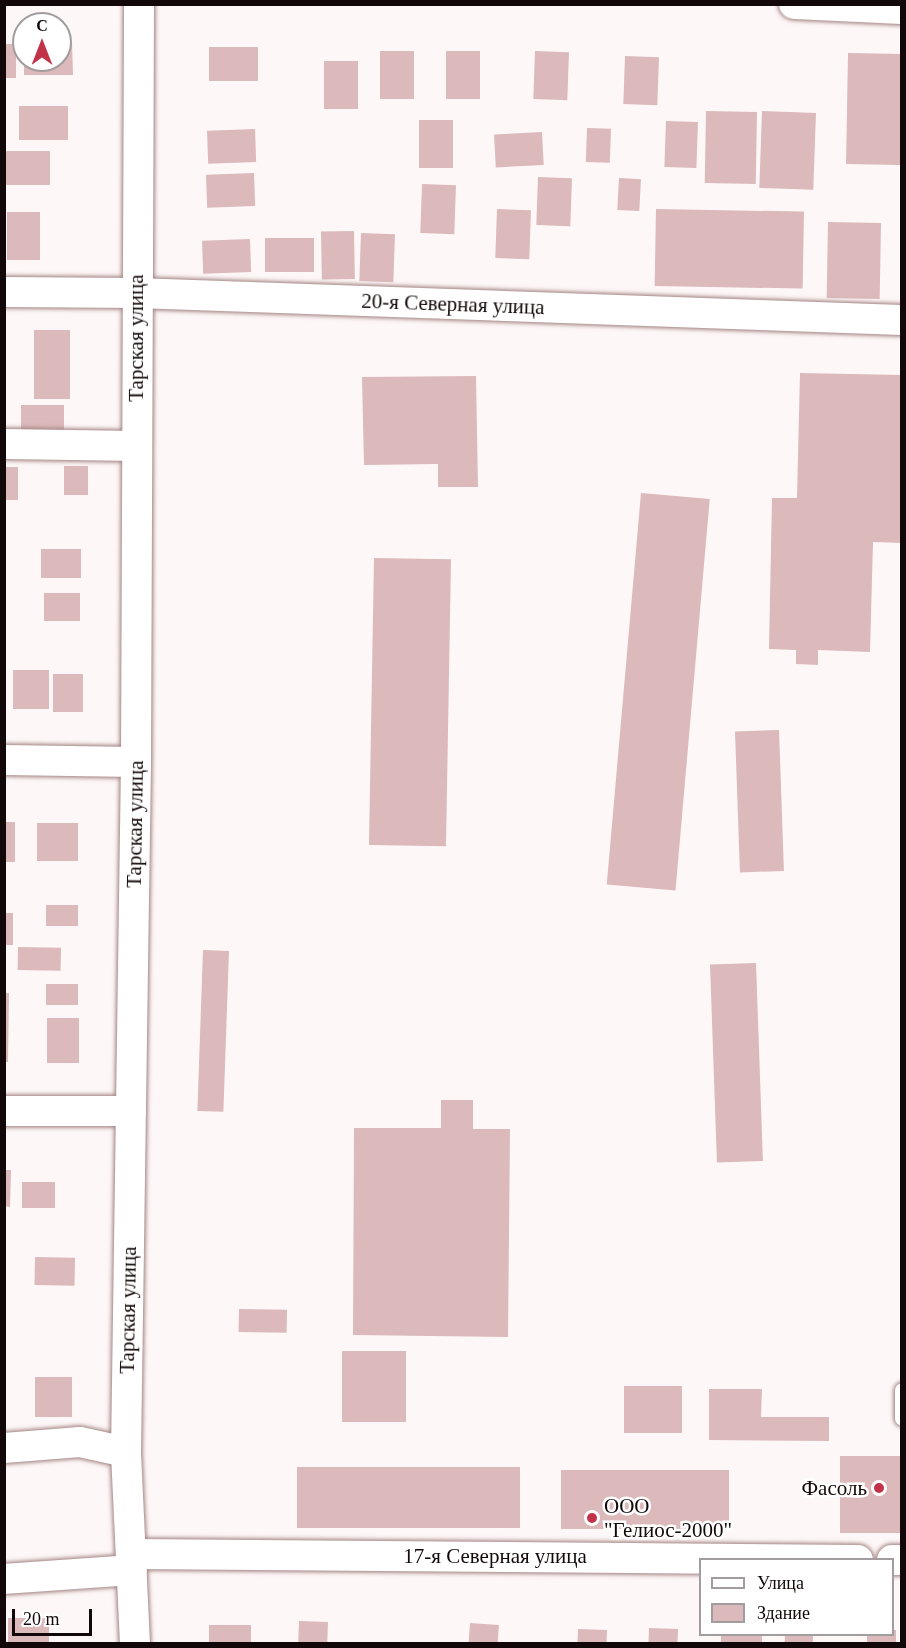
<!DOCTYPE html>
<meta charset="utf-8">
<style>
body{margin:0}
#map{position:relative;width:906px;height:1648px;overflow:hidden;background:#fef7f7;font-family:"Times New Roman",serif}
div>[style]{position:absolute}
.building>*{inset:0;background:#dcb9ba;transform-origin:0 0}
.roads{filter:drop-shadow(0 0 2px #a48484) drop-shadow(0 0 2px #a48484)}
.lane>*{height:15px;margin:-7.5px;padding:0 7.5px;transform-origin:7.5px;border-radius:7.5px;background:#fff}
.street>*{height:30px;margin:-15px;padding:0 15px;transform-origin:15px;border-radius:15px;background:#fff}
.dots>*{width:16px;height:16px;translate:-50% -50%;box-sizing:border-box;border:3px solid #fff;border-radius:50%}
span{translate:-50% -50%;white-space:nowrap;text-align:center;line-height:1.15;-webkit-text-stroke:5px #fff;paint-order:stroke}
.street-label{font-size:21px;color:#130809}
.poi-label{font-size:21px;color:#130809}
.right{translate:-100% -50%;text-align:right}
.left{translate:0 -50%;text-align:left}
.frame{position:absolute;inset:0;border:6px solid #130809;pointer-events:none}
.legend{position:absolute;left:699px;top:1558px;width:195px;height:78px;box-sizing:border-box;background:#fff;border:2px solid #a19c9d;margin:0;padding:8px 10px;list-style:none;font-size:18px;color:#130809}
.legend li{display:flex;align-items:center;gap:12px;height:30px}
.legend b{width:30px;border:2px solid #a19c9d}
.north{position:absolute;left:12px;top:12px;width:60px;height:60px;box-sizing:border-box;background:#fff;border:2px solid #a19c9d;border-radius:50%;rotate:0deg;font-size:16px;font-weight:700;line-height:24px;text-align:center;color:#130809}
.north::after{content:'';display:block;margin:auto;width:21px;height:27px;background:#c23249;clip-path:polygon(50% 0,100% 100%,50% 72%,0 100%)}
.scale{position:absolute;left:12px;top:1609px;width:80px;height:27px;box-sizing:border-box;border:3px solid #130809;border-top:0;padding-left:8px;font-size:18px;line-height:21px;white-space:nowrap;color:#130809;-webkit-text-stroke:4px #fff;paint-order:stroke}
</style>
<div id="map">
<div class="building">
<i style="clip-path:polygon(60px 42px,72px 42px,73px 75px,24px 75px,24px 60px,60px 60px)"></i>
<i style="left:4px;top:44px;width:12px;height:34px"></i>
<i style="left:209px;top:47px;width:49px;height:34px"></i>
<i style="left:380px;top:51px;width:34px;height:48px"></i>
<i style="left:446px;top:51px;width:34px;height:48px"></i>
<i style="left:535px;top:51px;width:34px;height:48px;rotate:2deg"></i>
<i style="left:848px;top:53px;width:54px;height:111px;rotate:1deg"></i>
<i style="left:625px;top:56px;width:34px;height:48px;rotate:2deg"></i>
<i style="left:324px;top:61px;width:34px;height:48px"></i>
<i style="left:19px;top:106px;width:49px;height:34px"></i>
<i style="left:706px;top:111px;width:51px;height:72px;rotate:1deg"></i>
<i style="left:762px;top:111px;width:54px;height:77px;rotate:2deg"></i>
<i style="left:419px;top:120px;width:34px;height:48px"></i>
<i style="left:666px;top:121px;width:32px;height:46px;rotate:2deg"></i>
<i style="left:587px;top:128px;width:24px;height:34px;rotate:2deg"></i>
<i style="left:255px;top:129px;width:33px;height:48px;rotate:88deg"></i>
<i style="left:542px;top:132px;width:33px;height:48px;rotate:87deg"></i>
<i style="left:4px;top:151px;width:46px;height:34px"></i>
<i style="left:254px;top:173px;width:33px;height:48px;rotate:88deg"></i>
<i style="left:538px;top:177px;width:34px;height:48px;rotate:2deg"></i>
<i style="left:619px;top:178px;width:22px;height:32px;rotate:3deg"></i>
<i style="left:422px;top:184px;width:34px;height:49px;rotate:2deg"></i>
<i style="left:497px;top:209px;width:34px;height:49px;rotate:2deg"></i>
<i style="left:656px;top:209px;width:148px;height:77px;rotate:1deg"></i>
<i style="left:7px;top:212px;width:33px;height:48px"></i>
<i style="left:828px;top:222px;width:53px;height:76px;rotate:1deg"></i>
<i style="left:354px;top:231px;width:48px;height:33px;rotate:89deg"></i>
<i style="left:361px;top:233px;width:34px;height:48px;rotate:2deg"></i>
<i style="left:314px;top:238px;width:34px;height:49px;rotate:90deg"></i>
<i style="left:250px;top:239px;width:33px;height:48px;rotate:88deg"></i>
<i style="left:34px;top:330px;width:36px;height:69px"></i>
<i style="clip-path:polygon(800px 373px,902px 375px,902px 543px,873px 542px,870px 652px,818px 650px,818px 665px,796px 664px,796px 650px,769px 649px,772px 498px,797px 498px)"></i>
<i style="clip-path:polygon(476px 376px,478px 487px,438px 487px,438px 464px,364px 465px,362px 377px)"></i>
<i style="left:21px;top:405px;width:43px;height:30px"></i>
<i style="left:64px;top:466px;width:24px;height:29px"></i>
<i style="left:4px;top:467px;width:14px;height:33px"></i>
<i style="left:641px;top:493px;width:69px;height:393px;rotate:5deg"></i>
<i style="left:41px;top:549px;width:40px;height:29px"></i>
<i style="left:374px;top:558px;width:77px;height:287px;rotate:1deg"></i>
<i style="left:44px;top:593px;width:36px;height:28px"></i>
<i style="left:13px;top:670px;width:36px;height:39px"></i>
<i style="left:53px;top:674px;width:30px;height:38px"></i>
<i style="left:779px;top:730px;width:141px;height:44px;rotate:88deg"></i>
<i style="left:4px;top:822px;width:11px;height:40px"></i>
<i style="left:37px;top:823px;width:41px;height:38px"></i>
<i style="left:46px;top:905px;width:32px;height:21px"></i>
<i style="left:4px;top:913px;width:9px;height:32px"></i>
<i style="left:18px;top:947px;width:43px;height:23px;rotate:1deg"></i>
<i style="left:203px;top:950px;width:26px;height:161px;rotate:2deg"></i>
<i style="left:756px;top:963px;width:198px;height:46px;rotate:88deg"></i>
<i style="left:46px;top:984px;width:32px;height:21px"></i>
<i style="clip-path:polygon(4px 993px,9px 993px,8px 1062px,4px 1062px)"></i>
<i style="left:47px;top:1018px;width:32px;height:45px"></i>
<i style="clip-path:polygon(441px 1100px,473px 1100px,473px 1129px,510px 1129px,508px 1337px,353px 1335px,354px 1128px,441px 1128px)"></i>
<i style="clip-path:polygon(4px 1170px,11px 1170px,10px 1207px,4px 1206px)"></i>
<i style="left:22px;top:1182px;width:33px;height:26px"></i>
<i style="left:35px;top:1257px;width:40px;height:28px;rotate:1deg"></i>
<i style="left:239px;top:1309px;width:48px;height:23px;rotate:1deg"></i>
<i style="left:342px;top:1351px;width:64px;height:71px"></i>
<i style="left:35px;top:1377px;width:37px;height:40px"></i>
<i style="left:624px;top:1386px;width:58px;height:47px"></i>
<i style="clip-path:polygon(709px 1389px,762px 1389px,761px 1417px,829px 1417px,829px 1441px,709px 1440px)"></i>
<i style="left:840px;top:1456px;width:62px;height:77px"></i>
<i style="left:297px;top:1467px;width:223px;height:61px"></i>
<i style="left:561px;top:1470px;width:168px;height:59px"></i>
<i style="left:8px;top:1618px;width:41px;height:26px"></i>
<i style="left:299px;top:1621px;width:29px;height:23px;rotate:2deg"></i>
<i style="left:470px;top:1623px;width:29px;height:21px;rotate:4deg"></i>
<i style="left:209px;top:1625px;width:42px;height:19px"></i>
<i style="left:649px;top:1628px;width:29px;height:16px;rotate:2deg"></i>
<i style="left:578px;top:1629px;width:29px;height:15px;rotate:2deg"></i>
<i style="clip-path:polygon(892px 1630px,896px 1630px,896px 1644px,867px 1644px,867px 1634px,892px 1634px)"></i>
<i style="left:721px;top:1634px;width:41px;height:10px"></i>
<i style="left:785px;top:1634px;width:28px;height:10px;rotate:2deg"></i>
</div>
<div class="roads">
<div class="lane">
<i style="left:902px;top:1390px;width:28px;rotate:90deg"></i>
</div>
<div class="street">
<i style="left:794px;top:4px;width:108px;rotate:2.7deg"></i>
<i style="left:4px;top:292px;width:132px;rotate:0.4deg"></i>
<i style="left:136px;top:293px;width:766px;rotate:2.02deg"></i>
<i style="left:4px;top:444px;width:133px;rotate:0.9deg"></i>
<i style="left:4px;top:760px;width:132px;rotate:0.9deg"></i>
<i style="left:4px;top:1111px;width:127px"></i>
<i style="left:4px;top:1448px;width:76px;rotate:-4.5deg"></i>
<i style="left:80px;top:1442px;width:47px;rotate:12.3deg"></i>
<i style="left:132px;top:1554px;width:726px;rotate:0.47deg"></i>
<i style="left:892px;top:1560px;width:10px"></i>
<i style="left:4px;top:1579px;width:128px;rotate:-4deg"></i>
<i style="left:135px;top:1644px;width:192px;rotate:-92.7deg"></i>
<i style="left:126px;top:1452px;width:690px;rotate:-89.17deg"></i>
<i style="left:136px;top:762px;width:758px;rotate:-89.77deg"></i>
</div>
</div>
<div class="dots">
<i style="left:879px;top:1488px;background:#c23249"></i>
<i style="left:592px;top:1518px;background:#c23249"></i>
</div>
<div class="street-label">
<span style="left:453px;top:304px;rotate:2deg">20-я Северная улица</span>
<span style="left:136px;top:338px;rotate:-90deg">Тарская улица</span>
<span style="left:135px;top:824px;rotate:-89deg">Тарская улица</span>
<span style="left:128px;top:1310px;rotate:-89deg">Тарская улица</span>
<span style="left:495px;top:1556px">17-я Северная улица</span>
</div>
<div class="poi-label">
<span class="right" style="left:867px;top:1488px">Фасоль</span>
<span class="left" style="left:604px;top:1518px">ООО<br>"Гелиос-2000"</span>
</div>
<div class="frame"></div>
<ul class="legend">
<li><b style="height:8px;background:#fff"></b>Улица</li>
<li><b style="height:16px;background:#dcb9ba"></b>Здание</li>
</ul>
<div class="north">С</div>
<div class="scale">20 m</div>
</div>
